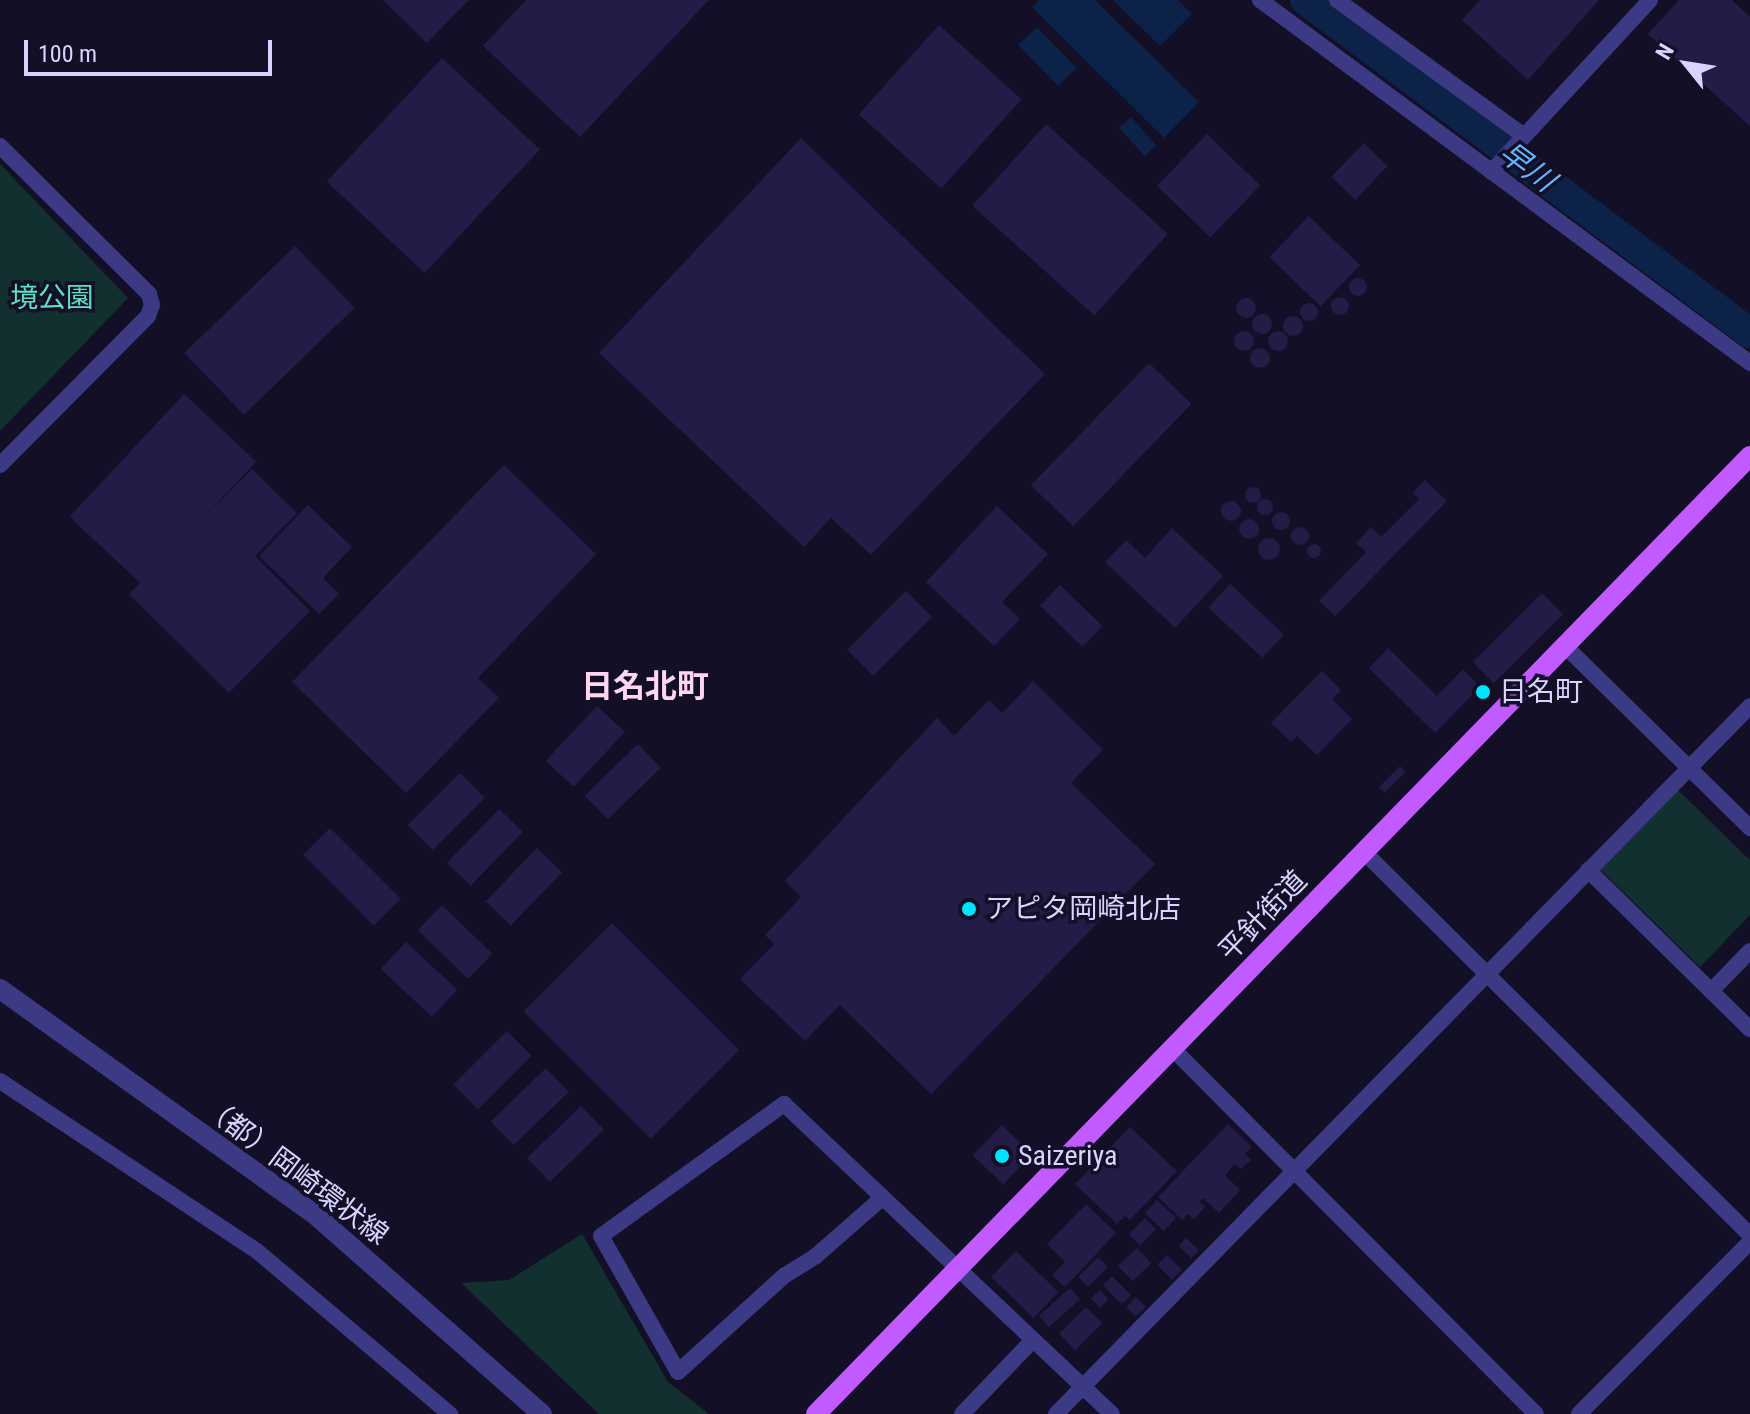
<!DOCTYPE html>
<meta charset="utf-8">
<style>
body{margin:0}
#map{position:relative;width:1750px;height:1414px;overflow:hidden;background:#130f26;font-family:"Roboto Condensed","Noto Sans JP",sans-serif}
div>[style]{position:absolute}
.green>*{inset:0;background:#12302f}
.water>*{inset:0;background:#0c2248;transform-origin:0 0}
.river>*{height:30px;margin:-15px;padding:0 15px;transform-origin:15px;border-radius:15px;background:#0c2248}
.building>*{inset:0;background:#241b47;transform-origin:0 0}
.round{border-radius:50%}
.minor>*{height:16px;margin:-8px;padding:0 8px;transform-origin:8px;border-radius:8px;background:#3d3a85}
.tertiary>*{height:20px;margin:-10px;padding:0 10px;transform-origin:10px;border-radius:10px;background:#3d3a85}
.primary>*{height:20px;margin:-10px;padding:0 10px;transform-origin:10px;border-radius:10px;background:#c25bff}
.dots>*{width:22px;height:22px;translate:-50% -50%;box-sizing:border-box;border:4px solid #130f26;border-radius:50%}
span{translate:-50% -50%;white-space:nowrap;text-align:center;line-height:1.15;-webkit-text-stroke:7px #130f26;paint-order:stroke}
.park-label{font-size:28px;color:#5fe0c0}
.poi-label{font-size:28px;color:#d9d4ff}
.left{translate:0 -50%;text-align:left}
.street-label{font-size:28px;color:#d9d4ff}
.water-label{font-size:30px;color:#62b6ff;font-style:italic}
.quarter-label{font-size:32px;color:#ffd6f0;font-weight:700}
.north{position:absolute;left:1646px;top:24px;width:80px;height:80px;-webkit-text-stroke:6px #130f26;paint-order:stroke;rotate:300deg;font-size:22px;font-weight:700;line-height:32px;text-align:center;color:#d9d4ff}
.north::after{content:'';display:block;margin:auto;width:28px;height:36px;background:#d9d4ff;clip-path:polygon(50% 0,100% 100%,50% 72%,0 100%)}
.scale{position:absolute;left:24px;top:40px;width:248px;height:36px;box-sizing:border-box;border:4px solid #d9d4ff;border-top:0;padding-left:10px;font-size:24px;line-height:28px;white-space:nowrap;color:#d9d4ff;-webkit-text-stroke:6px #130f26;paint-order:stroke}
</style>
<div id="map">
<div class="green">
<i style="clip-path:polygon(0 164px,128px 298px,0 431px)"></i>
<i style="clip-path:polygon(1677px 789px,1750px 860px,1750px 915px,1700px 967px,1599px 868px)"></i>
<i style="clip-path:polygon(582px 1234px,668px 1382px,709px 1414px,599px 1414px,461px 1283px,509px 1280px)"></i>
</div>
<div class="water">
<i style="clip-path:polygon(1039px 0,1095px 0,1199px 102px,1164px 138px,1032px 7px)"></i>
<i style="clip-path:polygon(1113px 0,1178px 0,1192px 14px,1160px 46px)"></i>
<i style="left:1037px;top:27px;width:57px;height:26px;rotate:46deg"></i>
<i style="left:1131px;top:117px;width:38px;height:16px;rotate:48deg"></i>
</div>
<div class="river">
<i style="left:1305px;top:0;width:556px;rotate:36.81deg"></i>
</div>
<div class="building">
<i style="clip-path:polygon(383px 0,469px 0,427px 43px)"></i>
<i style="clip-path:polygon(526px 0,709px 0,580px 137px,483px 46px)"></i>
<i style="clip-path:polygon(1480px 0,1599px 0,1528px 80px,1462px 20px)"></i>
<i style="clip-path:polygon(1679px 0,1732px 0,1750px 17px,1750px 126px,1648px 34px)"></i>
<i style="left:939px;top:25px;width:111px;height:120px;rotate:42deg"></i>
<i style="left:442px;top:58px;width:134px;height:169px;rotate:43deg"></i>
<i style="left:1046px;top:124px;width:164px;height:110px;rotate:42deg"></i>
<i style="left:1207px;top:134px;width:74px;height:72px;rotate:44deg"></i>
<i style="clip-path:polygon(801px 138px,1045px 374px,871px 555px,831px 518px,804px 547px,599px 353px)"></i>
<i style="left:1364px;top:143px;width:33px;height:47px;rotate:44deg"></i>
<i style="left:1309px;top:216px;width:71px;height:57px;rotate:44deg"></i>
<i style="left:295px;top:246px;width:86px;height:154px;rotate:46deg"></i>
<i class="round" style="left:1349px;top:278px;width:18px;height:18px"></i>
<i class="round" style="left:1331px;top:297px;width:18px;height:18px"></i>
<i class="round" style="left:1236px;top:298px;width:20px;height:20px"></i>
<i class="round" style="left:1300px;top:303px;width:18px;height:18px"></i>
<i class="round" style="left:1252px;top:314px;width:20px;height:20px"></i>
<i class="round" style="left:1283px;top:316px;width:20px;height:20px"></i>
<i class="round" style="left:1234px;top:331px;width:20px;height:20px"></i>
<i class="round" style="left:1268px;top:331px;width:20px;height:20px"></i>
<i class="round" style="left:1250px;top:348px;width:20px;height:20px"></i>
<i style="left:1149px;top:363px;width:59px;height:170px;rotate:44deg"></i>
<i style="left:184px;top:394px;width:99px;height:168px;rotate:43deg"></i>
<i style="clip-path:polygon(504px 465px,596px 554px,478px 678px,499px 698px,406px 793px,292px 682px)"></i>
<i style="clip-path:polygon(252px 469px,297px 513px,255px 556px,310px 611px,229px 693px,129px 594px)"></i>
<i style="clip-path:polygon(1425px 480px,1447px 501px,1335px 616px,1319px 601px,1366px 552px,1356px 543px,1371px 527px,1381px 537px,1419px 499px,1413px 493px)"></i>
<i class="round" style="left:1245px;top:487px;width:16px;height:16px"></i>
<i class="round" style="left:1257px;top:499px;width:16px;height:16px"></i>
<i class="round" style="left:1221px;top:501px;width:20px;height:20px"></i>
<i style="clip-path:polygon(308px 505px,352px 547px,323px 578px,339px 594px,319px 614px,259px 556px)"></i>
<i style="clip-path:polygon(997px 506px,1048px 554px,1002px 602px,1020px 619px,994px 646px,926px 582px)"></i>
<i class="round" style="left:1272px;top:512px;width:18px;height:18px"></i>
<i class="round" style="left:1239px;top:519px;width:20px;height:20px"></i>
<i class="round" style="left:1291px;top:527px;width:18px;height:18px"></i>
<i style="clip-path:polygon(1172px 528px,1223px 576px,1175px 628px,1105px 562px,1126px 540px,1145px 558px)"></i>
<i class="round" style="left:1258px;top:538px;width:22px;height:22px"></i>
<i class="round" style="left:1307px;top:544px;width:14px;height:14px"></i>
<i style="left:1230px;top:584px;width:74px;height:32px;rotate:43deg"></i>
<i style="left:1060px;top:585px;width:59px;height:29px;rotate:44deg"></i>
<i style="left:906px;top:591px;width:37px;height:83px;rotate:45deg"></i>
<i style="left:1542px;top:593px;width:30px;height:98px;rotate:45deg"></i>
<i style="clip-path:polygon(1388px 648px,1437px 696px,1463px 669px,1480px 687px,1435px 733px,1369px 668px)"></i>
<i style="clip-path:polygon(1322px 671px,1341px 690px,1332px 699px,1352px 719px,1317px 755px,1297px 736px,1291px 742px,1271px 723px)"></i>
<i style="clip-path:polygon(1033px 681px,1103px 750px,1071px 783px,1155px 864px,931px 1094px,840px 1005px,805px 1041px,740px 979px,774px 944px,765px 935px,801px 897px,785px 881px,937px 718px,954px 736px,989px 700px,1002px 713px)"></i>
<i style="left:597px;top:706px;width:38px;height:75px;rotate:43deg"></i>
<i style="left:638px;top:744px;width:33px;height:74px;rotate:46deg"></i>
<i style="left:1400px;top:766px;width:8px;height:30px;rotate:45deg"></i>
<i style="left:460px;top:773px;width:35px;height:74px;rotate:45deg"></i>
<i style="left:499px;top:809px;width:33px;height:75px;rotate:44deg"></i>
<i style="left:330px;top:828px;width:100px;height:38px;rotate:45deg"></i>
<i style="left:537px;top:848px;width:35px;height:74px;rotate:44deg"></i>
<i style="left:442px;top:905px;width:70px;height:35px;rotate:44deg"></i>
<i style="left:612px;top:923px;width:180px;height:125px;rotate:45deg"></i>
<i style="left:406px;top:942px;width:70px;height:37px;rotate:43deg"></i>
<i style="left:507px;top:1031px;width:35px;height:76px;rotate:45deg"></i>
<i style="left:546px;top:1068px;width:33px;height:77px;rotate:46deg"></i>
<i style="left:581px;top:1106px;width:33px;height:75px;rotate:46deg"></i>
<i style="clip-path:polygon(1228px 1124px,1252px 1147px,1245px 1154px,1251px 1160px,1241px 1169px,1235px 1164px,1225px 1175px,1240px 1190px,1219px 1213px,1203px 1198px,1199px 1202px,1205px 1207px,1194px 1219px,1188px 1214px,1182px 1220px,1158px 1197px)"></i>
<i style="left:1002px;top:1125px;width:42px;height:42px;rotate:44deg"></i>
<i style="clip-path:polygon(1130px 1127px,1177px 1171px,1130px 1220px,1125px 1216px,1117px 1224px,1075px 1184px)"></i>
<i style="left:1157px;top:1200px;width:26px;height:18px;rotate:43deg"></i>
<i style="clip-path:polygon(1086px 1204px,1116px 1233px,1065px 1287px,1052px 1275px,1065px 1262px,1047px 1244px)"></i>
<i style="left:1145px;top:1218px;width:16px;height:23px;rotate:45deg"></i>
<i style="left:1186px;top:1238px;width:18px;height:11px;rotate:43deg"></i>
<i style="left:1137px;top:1248px;width:21px;height:26px;rotate:47deg"></i>
<i style="left:1016px;top:1251px;width:59px;height:36px;rotate:44deg"></i>
<i style="left:1167px;top:1255px;width:21px;height:14px;rotate:45deg"></i>
<i style="left:1098px;top:1257px;width:14px;height:28px;rotate:45deg"></i>
<i style="left:1112px;top:1276px;width:27px;height:13px;rotate:45deg"></i>
<i style="left:1070px;top:1288px;width:15px;height:42px;rotate:48deg"></i>
<i style="left:1100px;top:1290px;width:13px;height:12px;rotate:48deg"></i>
<i style="left:1136px;top:1297px;width:14px;height:14px;rotate:45deg"></i>
<i style="left:1086px;top:1307px;width:23px;height:38px;rotate:45deg"></i>
</div>
<div class="minor">
<i style="left:1260px;top:0;width:610px;rotate:36.53deg"></i>
<i style="left:1337px;top:0;width:231px;rotate:36deg"></i>
<i style="left:0;top:146px;width:210px;rotate:44.8deg"></i>
<i style="left:149px;top:294px;width:11px;rotate:75deg"></i>
<i style="left:152px;top:305px;width:12px;rotate:110deg"></i>
<i style="left:148px;top:316px;width:210px;rotate:134.8deg"></i>
<i style="left:1491px;top:172px;width:234px;rotate:-47.2deg"></i>
<i style="left:1565px;top:646px;width:260px;rotate:44.5deg"></i>
<i style="left:1364px;top:852px;width:544px;rotate:44.78deg"></i>
<i style="left:1588px;top:870px;width:227px;rotate:44.5deg"></i>
<i style="left:1711px;top:991px;width:56px;rotate:-45.7deg"></i>
<i style="left:1172px;top:1048px;width:516px;rotate:45.16deg"></i>
<i style="left:0;top:1081px;width:308px;rotate:33.5deg"></i>
<i style="left:257px;top:1251px;width:253px;rotate:40.2deg"></i>
<i style="left:882px;top:1198px;width:88px;rotate:138.7deg"></i>
<i style="left:816px;top:1256px;width:36px;rotate:148deg"></i>
<i style="left:785px;top:1275px;width:144px;rotate:137.8deg"></i>
<i style="left:678px;top:1372px;width:156px;rotate:-119.5deg"></i>
<i style="left:601px;top:1236px;width:226px;rotate:-35.8deg"></i>
<i style="left:784px;top:1104px;width:451px;rotate:43.4deg"></i>
<i style="left:962px;top:1414px;width:103px;rotate:-46.2deg"></i>
<i style="left:1056px;top:1414px;width:991px;rotate:-45.57deg"></i>
<i style="left:1579px;top:1414px;width:243px;rotate:-45.2deg"></i>
</div>
<div class="tertiary">
<i style="left:0;top:989px;width:384px;rotate:35.6deg"></i>
<i style="left:312px;top:1212px;width:306px;rotate:41.3deg"></i>
</div>
<div class="primary">
<i style="left:816px;top:1414px;width:1338px;rotate:-45.73deg"></i>
</div>
<div class="dots">
<i style="left:1483px;top:692px;background:#00e5ff"></i>
<i style="left:969px;top:909px;background:#00e5ff"></i>
<i style="left:1002px;top:1156px;background:#00e5ff"></i>
</div>
<div class="park-label">
<span style="left:52px;top:298px">境公園</span>
</div>
<div class="poi-label">
<span class="left" style="left:1499px;top:692px">日名町</span>
<span class="left" style="left:985px;top:909px">アピタ岡崎北店</span>
<span class="left" style="left:1018px;top:1156px">Saizeriya</span>
</div>
<div class="street-label">
<span style="left:1263px;top:916px;rotate:-46deg">平針街道</span>
<span style="left:295px;top:1171px;rotate:37deg">（都）岡崎環状線</span>
</div>
<div class="water-label">
<span style="left:1527px;top:167px;rotate:37deg">早川</span>
</div>
<div class="quarter-label">
<span style="left:645px;top:686px">日名北町</span>
</div>
<div class="north">N</div>
<div class="scale">100 m</div>
</div>
